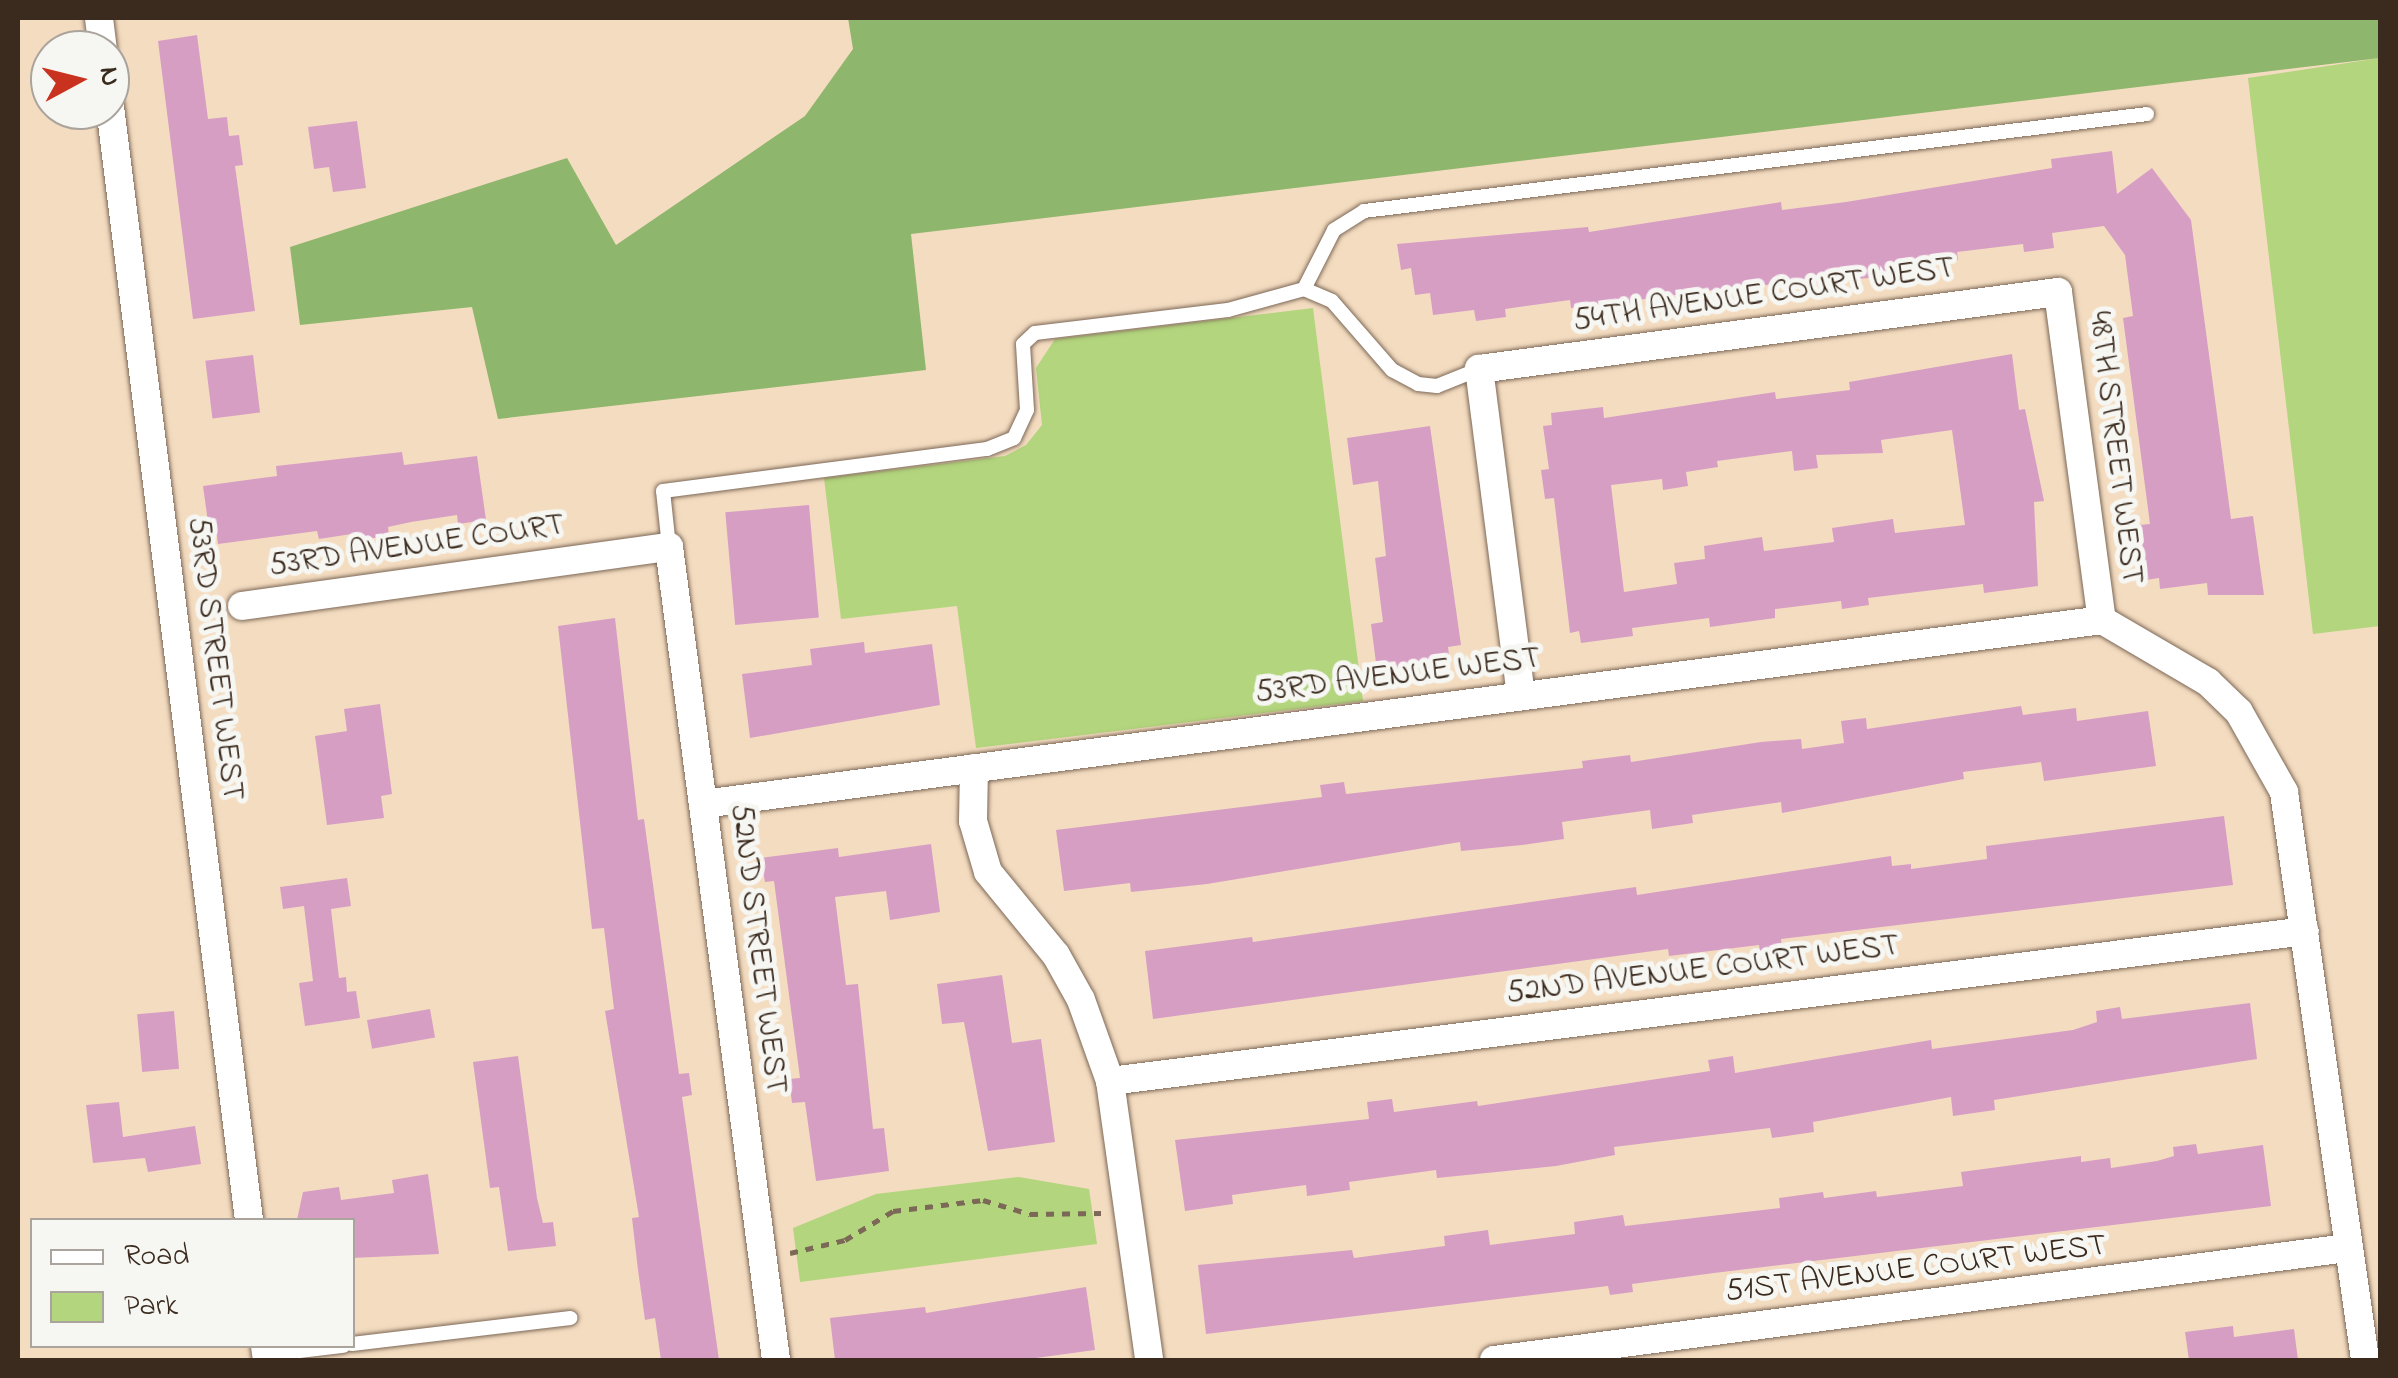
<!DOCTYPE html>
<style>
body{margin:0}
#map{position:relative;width:2398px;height:1378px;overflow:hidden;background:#f4dcc0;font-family:"Indie Flower",sans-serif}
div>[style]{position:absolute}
.green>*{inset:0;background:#b3d57d}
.forest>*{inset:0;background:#8eb66c}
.building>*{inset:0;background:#d79ec4;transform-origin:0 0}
.path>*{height:5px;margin-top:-2.5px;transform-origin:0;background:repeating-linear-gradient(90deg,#7c6857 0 8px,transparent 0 16px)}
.roads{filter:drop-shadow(0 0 2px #7c6857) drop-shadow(0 0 2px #7c6857)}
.lane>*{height:14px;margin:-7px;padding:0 7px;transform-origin:7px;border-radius:7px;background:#fff}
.street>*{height:28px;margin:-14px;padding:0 14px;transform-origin:14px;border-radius:14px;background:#fff}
span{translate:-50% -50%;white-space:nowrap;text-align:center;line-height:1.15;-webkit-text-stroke:10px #f6f6f2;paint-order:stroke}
.street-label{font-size:32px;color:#3b2a1e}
.frame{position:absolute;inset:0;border:20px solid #3b2a1e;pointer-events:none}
.legend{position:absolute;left:30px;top:1218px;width:325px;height:130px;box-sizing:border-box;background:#f6f6f2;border:2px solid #aba49d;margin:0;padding:12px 18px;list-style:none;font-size:30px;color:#3b2a1e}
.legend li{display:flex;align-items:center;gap:20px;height:50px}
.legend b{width:50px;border:2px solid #aba49d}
.north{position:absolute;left:30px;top:30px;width:100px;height:100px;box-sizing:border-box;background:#f6f6f2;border:2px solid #aba49d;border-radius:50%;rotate:83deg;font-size:28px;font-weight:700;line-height:40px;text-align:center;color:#3b2a1e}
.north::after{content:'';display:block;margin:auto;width:35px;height:45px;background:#c8321e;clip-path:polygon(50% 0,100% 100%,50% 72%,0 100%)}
</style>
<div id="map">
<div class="green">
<i style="clip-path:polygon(2380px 58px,2380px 626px,2313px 634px,2248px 78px)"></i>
<i style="clip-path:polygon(1313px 308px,1363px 701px,976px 748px,957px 606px,841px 619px,824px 478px,1005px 456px,1026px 445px,1042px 425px,1036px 368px,1055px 339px)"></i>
<i style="clip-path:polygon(1019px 1177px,1089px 1189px,1097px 1244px,800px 1282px,793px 1228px,876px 1194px)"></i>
</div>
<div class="forest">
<i style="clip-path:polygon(848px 18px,2380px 18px,2380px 58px,911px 234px,926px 370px,498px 419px,472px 307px,300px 325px,290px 247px,567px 158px,616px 245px,805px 116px,853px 49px)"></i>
</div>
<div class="building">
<i style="clip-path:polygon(197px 35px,208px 119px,227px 117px,229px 136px,239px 135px,243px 165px,235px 166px,255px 311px,193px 319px,158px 41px)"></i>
<i style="clip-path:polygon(357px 121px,366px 188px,333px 192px,329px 167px,314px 169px,308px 127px)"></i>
<i style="clip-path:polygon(2112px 151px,2117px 194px,2152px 168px,2191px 220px,2231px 519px,2253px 516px,2264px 595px,2208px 595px,2207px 583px,2160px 589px,2159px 578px,2146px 580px,2140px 525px,2150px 524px,2123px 318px,2133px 316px,2125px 255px,2104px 226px,2052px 233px,2054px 248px,2024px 252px,2023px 244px,1957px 252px,1958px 260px,1898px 268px,1899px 276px,1736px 287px,1637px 300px,1638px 308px,1607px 312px,1606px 304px,1571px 308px,1570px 300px,1505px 309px,1506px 317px,1476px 321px,1474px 310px,1433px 315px,1430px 293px,1415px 295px,1411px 268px,1401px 270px,1397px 244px,1588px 227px,1589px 232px,1781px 202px,1782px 210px,1846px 202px,2052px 168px,2051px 159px)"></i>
<i style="clip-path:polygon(evenodd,2012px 354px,2019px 410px,2025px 409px,2044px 501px,2034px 502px,2038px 586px,1984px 593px,1983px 584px,1868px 598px,1869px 605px,1842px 609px,1841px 601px,1775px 609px,1775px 618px,1710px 627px,1709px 618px,1632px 628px,1633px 636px,1581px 643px,1579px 631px,1570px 633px,1554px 498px,1545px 499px,1541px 470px,1549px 469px,1543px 426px,1552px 425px,1551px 413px,1603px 407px,1604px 418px,1775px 392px,1776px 399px,1850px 390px,1849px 382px,2012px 354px,1952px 430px,1965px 525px,1895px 533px,1893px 519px,1832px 528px,1834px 542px,1764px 551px,1762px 537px,1704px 546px,1705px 559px,1674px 563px,1677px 584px,1624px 592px,1611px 485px,1662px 479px,1663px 490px,1688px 486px,1686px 472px,1718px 467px,1717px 461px,1792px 451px,1794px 471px,1818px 468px,1816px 455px,1883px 453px,1881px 440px,1952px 430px)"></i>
<i style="left:253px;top:355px;width:58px;height:48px;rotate:83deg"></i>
<i style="clip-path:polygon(1430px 426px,1461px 645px,1448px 647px,1450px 662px,1377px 671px,1371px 624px,1383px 622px,1375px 558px,1386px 556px,1378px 481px,1353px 485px,1347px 438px)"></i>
<i style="clip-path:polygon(402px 452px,404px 465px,477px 456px,486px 520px,458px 524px,457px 515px,411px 522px,388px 527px,389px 536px,358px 540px,358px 533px,319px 539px,317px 531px,218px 544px,217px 536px,210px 537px,203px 486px,277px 476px,276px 466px)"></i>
<i style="left:809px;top:505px;width:113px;height:84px;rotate:85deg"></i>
<i style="clip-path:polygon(615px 618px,638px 820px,644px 819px,679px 1074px,689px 1073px,692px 1095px,682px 1097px,719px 1360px,661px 1360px,655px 1318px,645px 1320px,638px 1270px,632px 1218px,639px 1217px,605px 1011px,614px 1009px,604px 928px,592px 929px,558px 626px)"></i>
<i style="clip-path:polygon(864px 642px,865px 653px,932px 644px,940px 705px,750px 738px,742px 674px,812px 665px,810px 649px)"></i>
<i style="clip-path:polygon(380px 704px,392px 794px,381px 796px,384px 818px,327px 825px,315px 736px,347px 731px,344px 709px)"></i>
<i style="clip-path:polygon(2021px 706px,2023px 715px,2076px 708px,2077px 721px,2148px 711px,2156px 766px,2044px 781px,2041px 762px,1963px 772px,1964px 779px,1782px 813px,1781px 802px,1692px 815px,1693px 823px,1652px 829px,1650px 810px,1562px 822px,1564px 839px,1522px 845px,1461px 851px,1460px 842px,1207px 884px,1131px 892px,1130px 883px,1064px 891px,1056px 830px,1322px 797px,1320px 785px,1344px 782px,1346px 794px,1583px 768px,1582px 761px,1630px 755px,1631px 762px,1761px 742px,1801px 739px,1802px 749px,1844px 743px,1841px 721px,1866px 718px,1867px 729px)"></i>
<i style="clip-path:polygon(2224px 816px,2233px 885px,1781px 939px,1782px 948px,1760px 951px,1759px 945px,1669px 956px,1668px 949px,1153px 1019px,1145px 951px,1252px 937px,1253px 942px,1636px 887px,1637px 895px,1891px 856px,1892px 866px,1911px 864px,1911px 869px,1987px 859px,1986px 846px)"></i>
<i style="clip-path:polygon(931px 844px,940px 912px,890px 920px,886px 891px,835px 897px,846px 985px,858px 984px,873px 1129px,884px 1128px,889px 1171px,816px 1181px,805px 1102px,792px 1103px,789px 1079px,800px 1078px,774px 881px,765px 882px,761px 858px,838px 848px,839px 857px)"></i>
<i style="clip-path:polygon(347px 878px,351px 906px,331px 909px,339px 978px,346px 977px,347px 992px,356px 991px,360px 1018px,305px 1026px,299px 983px,313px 981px,304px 906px,283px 909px,280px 887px)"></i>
<i style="clip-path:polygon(1002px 975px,1012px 1043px,1041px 1039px,1055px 1142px,988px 1151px,964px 1022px,942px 1024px,937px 984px)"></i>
<i style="clip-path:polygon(2250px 1003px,2257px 1059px,1994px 1100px,1995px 1110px,1953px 1116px,1951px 1097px,1813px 1122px,1814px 1132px,1772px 1138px,1770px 1128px,1695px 1137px,1614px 1147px,1615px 1155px,1556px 1166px,1437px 1178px,1436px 1170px,1349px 1182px,1350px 1190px,1307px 1196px,1306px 1185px,1232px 1195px,1233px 1204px,1185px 1211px,1175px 1140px,1369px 1119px,1367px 1102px,1392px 1099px,1394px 1112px,1477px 1101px,1478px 1106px,1710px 1071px,1708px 1060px,1733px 1056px,1735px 1073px,1931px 1040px,1932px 1049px,2073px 1030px,2097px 1022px,2096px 1011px,2120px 1007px,2122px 1019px)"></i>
<i style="left:430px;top:1009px;width:29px;height:64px;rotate:80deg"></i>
<i style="left:174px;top:1011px;width:58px;height:37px;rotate:85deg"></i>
<i style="clip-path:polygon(518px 1056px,537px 1198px,543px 1223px,553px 1222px,556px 1246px,508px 1251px,499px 1187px,490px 1188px,473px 1062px)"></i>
<i style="clip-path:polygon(119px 1102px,123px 1137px,195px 1126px,201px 1164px,148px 1172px,145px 1158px,93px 1163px,86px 1105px)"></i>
<i style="clip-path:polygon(2196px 1144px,2198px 1154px,2263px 1145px,2271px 1206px,1714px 1273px,1632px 1284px,1633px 1292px,1610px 1295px,1608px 1286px,1206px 1334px,1198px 1265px,1352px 1250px,1354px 1258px,1445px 1246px,1444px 1236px,1488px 1230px,1490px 1245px,1575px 1234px,1574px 1222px,1623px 1215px,1625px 1226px,1780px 1208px,1779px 1198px,1823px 1192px,1824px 1198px,1876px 1191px,1877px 1197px,1963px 1186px,1961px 1172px,2081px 1156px,2081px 1162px,2110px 1158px,2111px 1168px,2157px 1161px,2174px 1156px,2173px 1147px)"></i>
<i style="clip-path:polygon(428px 1174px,439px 1254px,352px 1258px,352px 1220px,297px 1220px,303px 1192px,339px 1187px,341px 1200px,394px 1193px,392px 1180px)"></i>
<i style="clip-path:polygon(1086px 1287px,1095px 1350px,1021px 1360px,835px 1360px,830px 1318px,925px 1307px,926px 1313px)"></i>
<i style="clip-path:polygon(2233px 1326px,2234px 1337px,2294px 1329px,2298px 1360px,2189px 1360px,2185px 1332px)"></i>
</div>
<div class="path">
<i style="left:790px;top:1253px;width:57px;rotate:-13.3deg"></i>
<i style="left:845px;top:1240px;width:56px;rotate:-31.1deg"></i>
<i style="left:893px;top:1211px;width:91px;rotate:-7deg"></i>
<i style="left:983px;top:1200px;width:49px;rotate:16.6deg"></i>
<i style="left:1030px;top:1214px;width:71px;rotate:-0.8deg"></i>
</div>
<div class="roads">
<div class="lane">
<i style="left:1304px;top:289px;width:66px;rotate:-63deg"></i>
<i style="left:1334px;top:230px;width:36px;rotate:-32deg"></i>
<i style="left:1364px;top:211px;width:789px;rotate:-7.06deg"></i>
<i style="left:669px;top:547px;width:56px;rotate:-96.1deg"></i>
<i style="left:663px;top:491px;width:327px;rotate:-7.4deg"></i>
<i style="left:987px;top:449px;width:29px;rotate:-22deg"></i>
<i style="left:1014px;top:438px;width:31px;rotate:-65deg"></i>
<i style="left:1027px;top:410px;width:66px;rotate:-93.5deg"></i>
<i style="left:1023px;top:344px;width:16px;rotate:-43deg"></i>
<i style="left:1035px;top:333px;width:194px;rotate:-6.8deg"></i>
<i style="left:1228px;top:310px;width:79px;rotate:-15.4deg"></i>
<i style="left:1304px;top:289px;width:30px;rotate:23deg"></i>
<i style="left:1332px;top:301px;width:91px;rotate:49deg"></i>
<i style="left:1392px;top:370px;width:30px;rotate:28deg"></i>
<i style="left:1418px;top:384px;width:19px;rotate:6deg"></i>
<i style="left:1437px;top:386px;width:45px;rotate:-22deg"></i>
<i style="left:352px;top:1344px;width:220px;rotate:-6.8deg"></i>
<i style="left:266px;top:1355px;width:78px;rotate:-6.7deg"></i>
</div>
<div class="street">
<i style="left:99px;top:18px;width:32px;rotate:83deg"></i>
<i style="left:110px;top:107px;width:1122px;rotate:82.88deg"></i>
<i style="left:242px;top:606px;width:431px;rotate:-7.9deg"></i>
<i style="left:669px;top:547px;width:820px;rotate:82.5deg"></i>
<i style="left:2102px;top:620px;width:123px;rotate:30.3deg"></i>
<i style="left:2208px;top:682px;width:43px;rotate:44.1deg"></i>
<i style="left:2239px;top:712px;width:92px;rotate:60.6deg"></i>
<i style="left:2284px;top:792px;width:574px;rotate:81.88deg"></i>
<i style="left:1521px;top:696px;width:330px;rotate:-97.3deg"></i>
<i style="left:1479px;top:369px;width:584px;rotate:-7.58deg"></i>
<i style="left:2058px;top:292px;width:331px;rotate:82.4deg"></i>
<i style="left:974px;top:768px;width:53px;rotate:91.1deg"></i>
<i style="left:973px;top:821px;width:53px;rotate:73.6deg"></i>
<i style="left:988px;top:872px;width:107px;rotate:50.7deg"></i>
<i style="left:1056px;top:955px;width:51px;rotate:60.9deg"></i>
<i style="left:1081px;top:1000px;width:86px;rotate:70.3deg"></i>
<i style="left:1110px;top:1081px;width:282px;rotate:82deg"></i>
<i style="left:703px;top:804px;width:1411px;rotate:-7.49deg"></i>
<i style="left:1110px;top:1081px;width:1204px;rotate:-7.15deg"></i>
<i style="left:265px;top:1346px;width:14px;rotate:82deg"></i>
<i style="left:1494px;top:1360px;width:860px;rotate:-7.48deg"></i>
</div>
</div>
<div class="street-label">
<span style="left:1764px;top:296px;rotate:-8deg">54TH AVENUE COURT WEST</span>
<span style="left:2114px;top:448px;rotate:83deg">48TH STREET WEST</span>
<span style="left:417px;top:547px;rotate:-8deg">53RD AVENUE COURT</span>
<span style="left:214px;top:659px;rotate:83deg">53RD STREET WEST</span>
<span style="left:1398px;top:677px;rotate:-7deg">53RD AVENUE WEST</span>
<span style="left:757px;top:949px;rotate:83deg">52ND STREET WEST</span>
<span style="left:1703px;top:971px;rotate:-7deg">52ND AVENUE COURT WEST</span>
<span style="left:1916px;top:1270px;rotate:-7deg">51ST AVENUE COURT WEST</span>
</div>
<div class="frame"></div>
<ul class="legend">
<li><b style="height:12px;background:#fff"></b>Road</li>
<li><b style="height:28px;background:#b3d57d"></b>Park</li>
</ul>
<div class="north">N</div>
</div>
